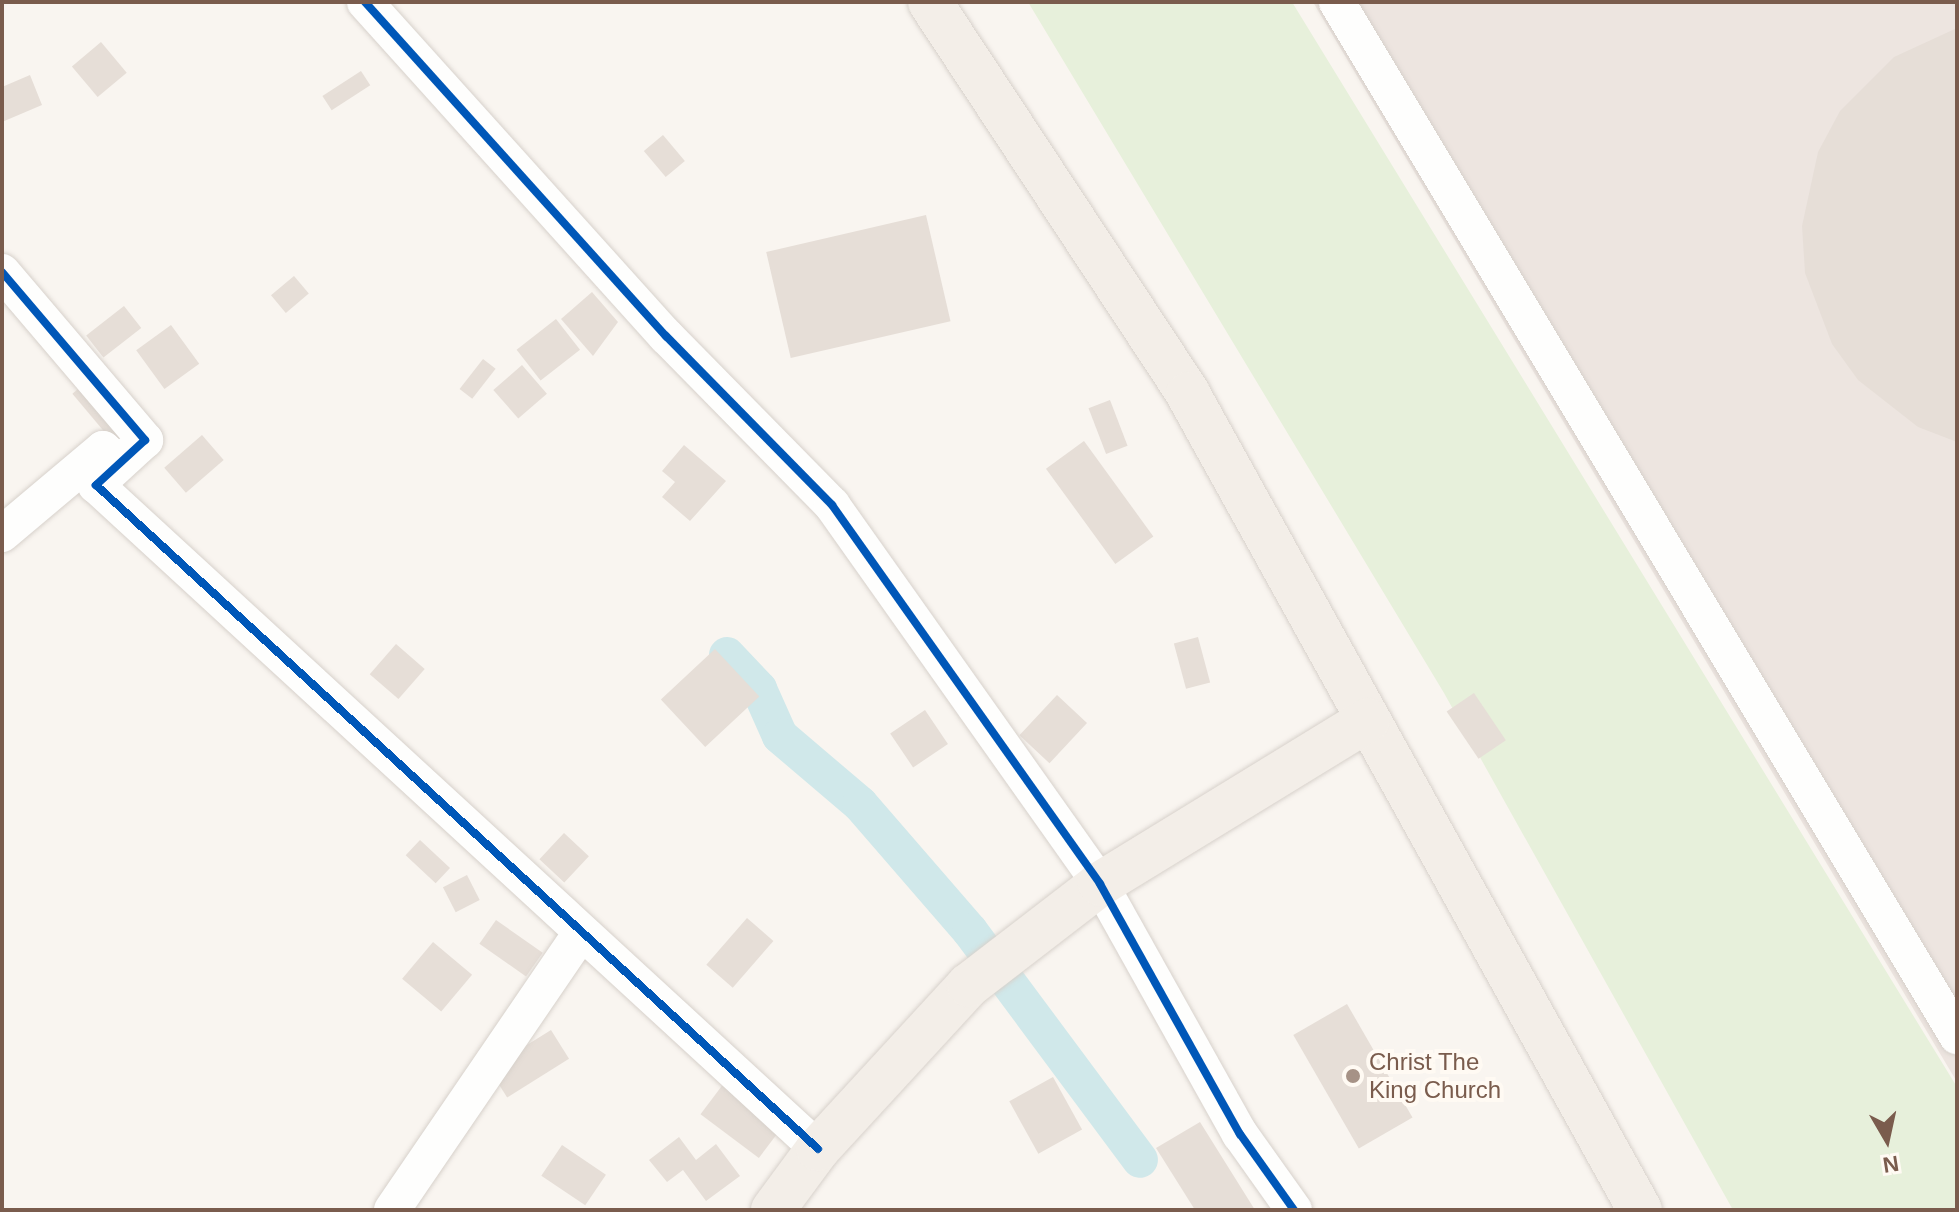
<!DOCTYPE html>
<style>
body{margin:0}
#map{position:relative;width:1959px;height:1212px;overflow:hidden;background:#f9f5f0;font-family:Helvetica,sans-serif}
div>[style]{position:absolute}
.industrial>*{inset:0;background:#ede5e0}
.green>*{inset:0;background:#e7f0db}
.canal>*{height:36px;margin:-18px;padding:0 18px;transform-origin:18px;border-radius:18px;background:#d0e8ea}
.building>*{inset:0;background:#e6ded7;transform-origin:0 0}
.roads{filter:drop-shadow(0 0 2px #d7d1cb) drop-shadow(0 0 2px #d7d1cb)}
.minor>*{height:36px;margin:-18px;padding:0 18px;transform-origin:18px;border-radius:18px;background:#fefefd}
.major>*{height:44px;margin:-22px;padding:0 22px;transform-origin:22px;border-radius:22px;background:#f3eee8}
.cycleway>*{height:8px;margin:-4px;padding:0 4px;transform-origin:4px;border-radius:4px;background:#0057b8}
.dots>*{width:22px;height:22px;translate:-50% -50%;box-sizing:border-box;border:4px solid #fffaf3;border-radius:50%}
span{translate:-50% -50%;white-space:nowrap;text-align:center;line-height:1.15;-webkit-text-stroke:8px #fffaf3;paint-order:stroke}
.poi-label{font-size:24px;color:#7a5c4d}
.left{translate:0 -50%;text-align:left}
.frame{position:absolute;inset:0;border:4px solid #7a5c4d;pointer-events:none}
.north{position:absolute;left:1847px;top:1100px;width:80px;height:80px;-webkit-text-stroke:6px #fffaf3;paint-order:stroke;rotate:171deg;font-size:22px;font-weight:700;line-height:32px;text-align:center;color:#7a5c4d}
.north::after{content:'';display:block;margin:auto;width:28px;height:36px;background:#7a5c4d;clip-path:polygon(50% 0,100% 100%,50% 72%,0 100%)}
</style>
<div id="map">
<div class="industrial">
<i style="clip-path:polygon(1313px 2px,1957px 2px,1957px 1082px)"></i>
</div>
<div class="green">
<i style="clip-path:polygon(1028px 2px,1292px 2px,1957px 1087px,1957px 1210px,1733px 1210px,1444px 693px)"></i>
</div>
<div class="canal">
<i style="left:727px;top:655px;width:47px;rotate:46.7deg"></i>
<i style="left:759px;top:689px;width:51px;rotate:65.9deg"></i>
<i style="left:780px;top:736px;width:105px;rotate:40.4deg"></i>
<i style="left:860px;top:804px;width:168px;rotate:49.1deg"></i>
<i style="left:970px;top:931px;width:285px;rotate:53.4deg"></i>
</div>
<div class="building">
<i style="clip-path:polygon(1957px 28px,1957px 442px,1918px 427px,1858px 380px,1832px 344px,1805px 273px,1802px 226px,1818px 152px,1840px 111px,1894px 57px)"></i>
<i style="left:101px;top:42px;width:40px;height:38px;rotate:50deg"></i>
<i style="left:361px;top:71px;width:17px;height:46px;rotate:57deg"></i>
<i style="clip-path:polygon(30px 75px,42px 105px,2px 122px,2px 87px)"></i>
<i style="left:663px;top:135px;width:34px;height:25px;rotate:50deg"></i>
<i style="left:926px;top:215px;width:109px;height:164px;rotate:77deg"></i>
<i style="left:294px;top:276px;width:23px;height:30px;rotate:50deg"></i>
<i style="clip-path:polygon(592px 292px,618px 322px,593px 356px,561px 319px)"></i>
<i style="left:124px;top:306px;width:28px;height:48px;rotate:52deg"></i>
<i style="left:556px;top:319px;width:39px;height:50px;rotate:52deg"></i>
<i style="left:171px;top:325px;width:48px;height:43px;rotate:54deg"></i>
<i style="left:483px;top:359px;width:16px;height:38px;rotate:38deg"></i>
<i style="left:522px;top:365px;width:38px;height:38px;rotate:49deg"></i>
<i style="left:90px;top:379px;width:64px;height:23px;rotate:50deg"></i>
<i style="left:1110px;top:400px;width:49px;height:23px;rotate:69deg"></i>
<i style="left:202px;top:435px;width:33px;height:50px;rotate:49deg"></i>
<i style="left:1084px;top:441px;width:118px;height:47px;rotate:54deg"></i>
<i style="clip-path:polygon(684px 445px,726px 481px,690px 521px,662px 497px,675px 482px,662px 471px)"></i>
<i style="left:1198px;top:637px;width:47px;height:25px;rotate:75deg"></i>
<i style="left:396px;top:644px;width:38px;height:40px;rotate:41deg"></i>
<i style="left:715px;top:649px;width:65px;height:74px;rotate:47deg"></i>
<i style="left:1474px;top:693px;width:57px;height:33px;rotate:56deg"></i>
<i style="left:1057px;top:695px;width:41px;height:55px;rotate:43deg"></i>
<i style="left:925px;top:710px;width:41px;height:42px;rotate:56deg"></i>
<i style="left:564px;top:833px;width:34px;height:36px;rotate:43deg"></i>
<i style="left:420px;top:840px;width:41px;height:21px;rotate:43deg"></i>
<i style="left:467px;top:875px;width:28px;height:27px;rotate:63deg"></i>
<i style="left:747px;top:918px;width:35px;height:62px;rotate:41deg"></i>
<i style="left:496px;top:920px;width:57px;height:29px;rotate:35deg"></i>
<i style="left:433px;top:942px;width:51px;height:48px;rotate:40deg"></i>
<i style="left:1347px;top:1004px;width:131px;height:62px;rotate:60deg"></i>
<i style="left:551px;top:1030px;width:34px;height:73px;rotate:58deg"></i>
<i style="left:1053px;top:1077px;width:60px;height:50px;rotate:61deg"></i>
<i style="left:724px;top:1083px;width:73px;height:39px;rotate:37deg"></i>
<i style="clip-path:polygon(1200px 1122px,1255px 1210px,1195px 1210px,1156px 1148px)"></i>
<i style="clip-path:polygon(679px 1137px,696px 1160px,716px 1144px,740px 1176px,706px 1201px,683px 1170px,667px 1182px,649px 1160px)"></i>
<i style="left:562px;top:1145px;width:53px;height:37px;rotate:34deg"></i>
</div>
<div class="roads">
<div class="minor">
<i style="left:365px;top:2px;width:450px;rotate:48deg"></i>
<i style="left:666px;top:336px;width:237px;rotate:45.5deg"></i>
<i style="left:832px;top:505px;width:464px;rotate:54.7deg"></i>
<i style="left:1100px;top:884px;width:287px;rotate:60.8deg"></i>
<i style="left:1240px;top:1134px;width:93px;rotate:54.6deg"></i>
<i style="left:1337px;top:2px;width:1206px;rotate:59.05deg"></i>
<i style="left:2px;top:272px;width:221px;rotate:49.6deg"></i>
<i style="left:145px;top:440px;width:67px;rotate:137.4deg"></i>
<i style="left:96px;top:485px;width:981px;rotate:42.6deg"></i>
<i style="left:2px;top:534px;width:132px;rotate:-40.1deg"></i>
<i style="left:103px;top:449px;width:12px;rotate:42deg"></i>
<i style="left:392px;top:1210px;width:334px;rotate:-55.7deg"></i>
</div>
<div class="major">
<i style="left:930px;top:2px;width:469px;rotate:56.6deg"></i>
<i style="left:1188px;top:394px;width:933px;rotate:61.02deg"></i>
<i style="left:773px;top:1210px;width:76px;rotate:-53.6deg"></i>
<i style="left:818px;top:1149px;width:223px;rotate:-47.4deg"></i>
<i style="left:969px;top:985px;width:165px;rotate:-37.6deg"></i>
<i style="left:1100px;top:884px;width:314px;rotate:-31.5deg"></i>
</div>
</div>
<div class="cycleway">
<i style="left:365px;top:2px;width:450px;rotate:48deg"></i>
<i style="left:666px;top:336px;width:237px;rotate:45.5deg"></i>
<i style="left:832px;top:505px;width:464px;rotate:54.7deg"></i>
<i style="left:1100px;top:884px;width:287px;rotate:60.8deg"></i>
<i style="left:1240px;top:1134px;width:93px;rotate:54.6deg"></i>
<i style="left:2px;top:272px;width:221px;rotate:49.6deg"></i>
<i style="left:145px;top:440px;width:67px;rotate:137.4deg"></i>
<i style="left:96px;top:485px;width:981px;rotate:42.6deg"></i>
</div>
<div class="dots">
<i style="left:1353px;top:1076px;background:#a69286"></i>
</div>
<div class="poi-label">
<span class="left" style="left:1369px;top:1076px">Christ The<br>King Church</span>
</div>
<div class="frame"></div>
<div class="north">N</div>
</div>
